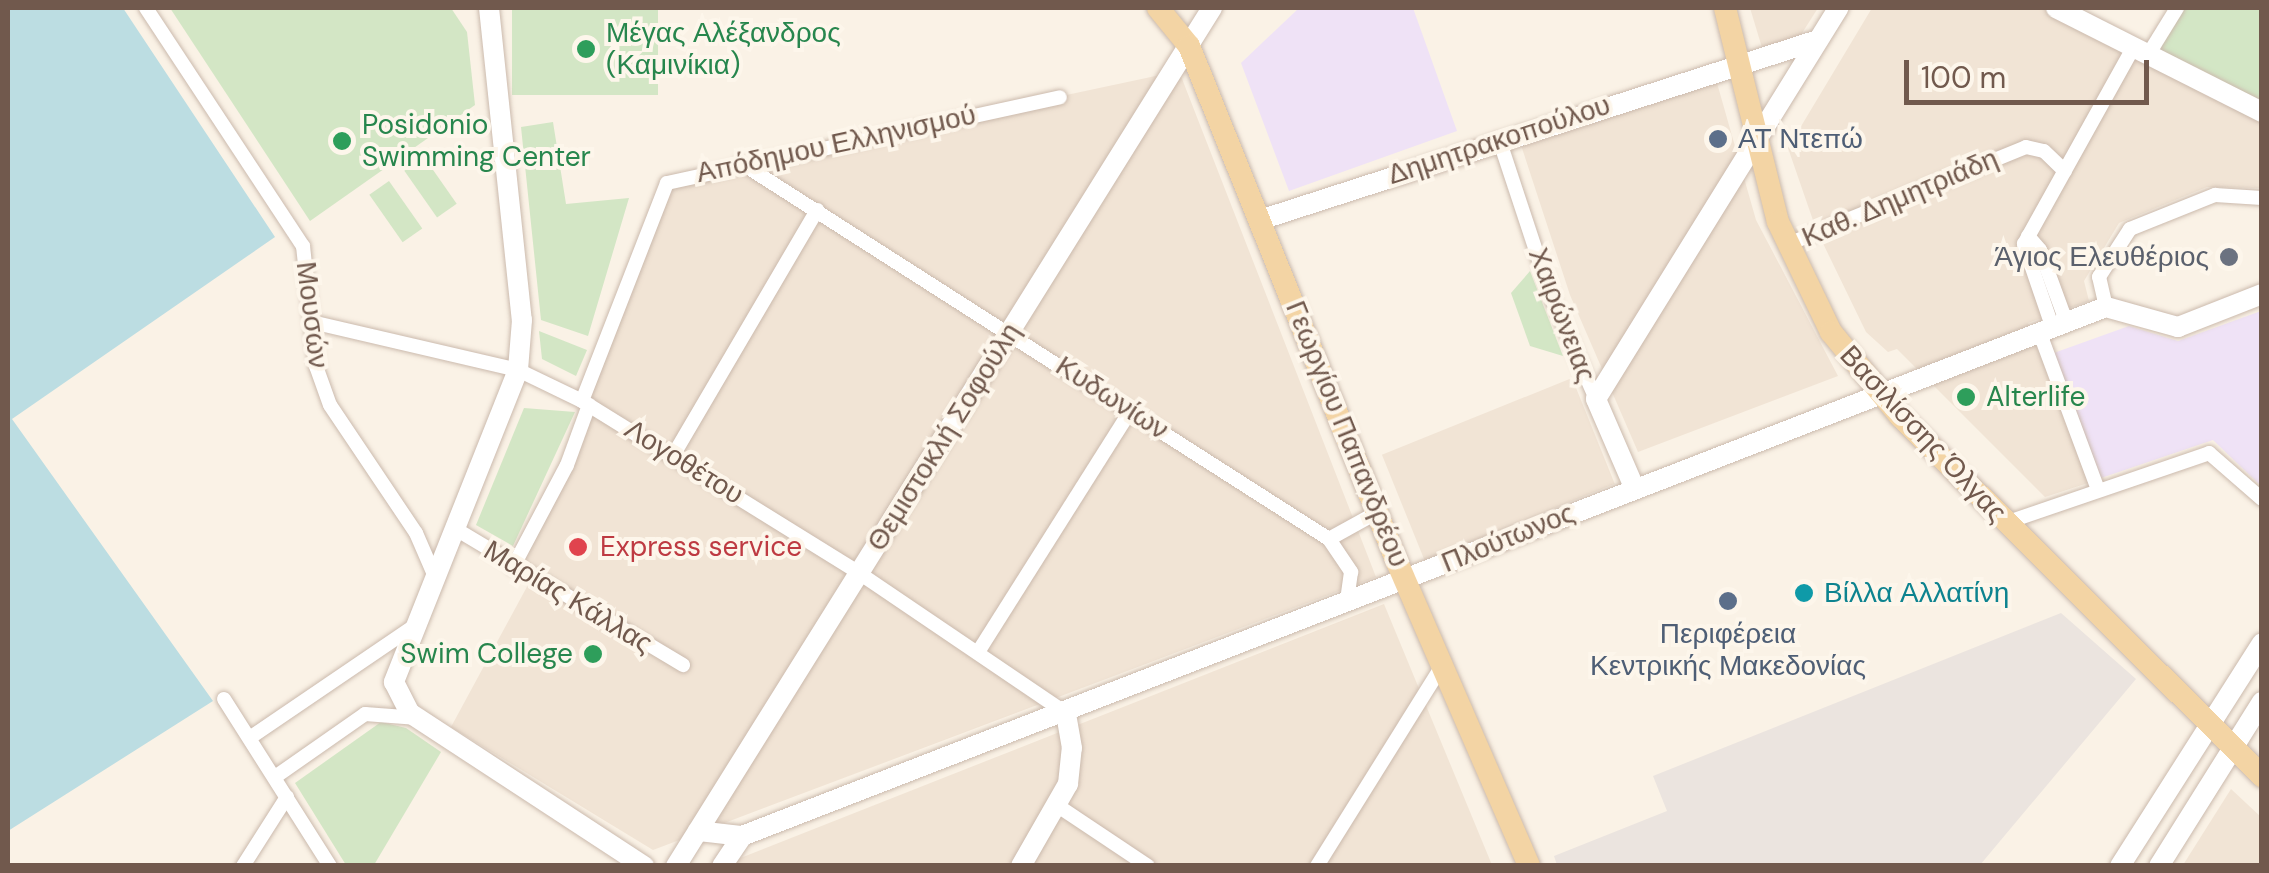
<!DOCTYPE html>
<meta charset="utf-8">
<style>
body{margin:0}
#map{position:relative;width:2269px;height:873px;overflow:hidden;background:#faf2e6;font-family:"DM Sans",sans-serif}
div>[style]{position:absolute}
.residential>*{inset:0;background:#f1e4d5;transform-origin:0 0}
.industrial>*{inset:0;background:#ebe4df}
.education>*{inset:0;background:#efe2f6}
.green>*{inset:0;background:#d3e6c5;transform-origin:0 0}
.water>*{inset:0;background:#bcdde2}
.roads{filter:drop-shadow(0 0 2px #cbbaad) drop-shadow(0 0 2px #cbbaad)}
.street>*{height:14px;margin:-7px;padding:0 7px;transform-origin:7px;border-radius:7px;background:#fff}
.secondary>*{height:20px;margin:-10px;padding:0 10px;transform-origin:10px;border-radius:10px;background:#fff}
.primary>*{height:22px;margin:-11px;padding:0 11px;transform-origin:11px;border-radius:11px;background:#f3d4a4}
.dots>*{width:28px;height:28px;translate:-50% -50%;box-sizing:border-box;border:5px solid #fdf6eb;border-radius:50%}
span{translate:-50% -50%;white-space:nowrap;text-align:center;line-height:1.15;-webkit-text-stroke:8px #fdf6eb;paint-order:stroke}
.leisure-label{font-size:28px;color:#27864d}
.left{translate:0 -50%;text-align:left}
.right{translate:-100% -50%;text-align:right}
.service-label{font-size:28px;color:#4e5e75}
.street-label{font-size:28px;color:#71594d}
.worship-label{font-size:28px;color:#5b616d}
.health-label{font-size:28px;color:#be3a42}
.culture-label{font-size:28px;color:#0d838f}
.frame{position:absolute;inset:0;border:10px solid #71594d;pointer-events:none}
.scale{position:absolute;left:1904px;top:60px;width:245px;height:45px;box-sizing:border-box;border:5px solid #71594d;border-top:0;padding-left:12px;font-size:30px;line-height:35px;white-space:nowrap;color:#71594d;-webkit-text-stroke:8px #fdf6eb;paint-order:stroke}
</style>
<div id="map">
<div class="residential">
<i style="clip-path:polygon(1750px 8px,1818px 8px,1797px 41px,1763px 51px)"></i>
<i style="clip-path:polygon(1872px 8px,2046px 8px,2261px 119px,2261px 188px,2207px 187px,2119px 223px,2084px 281px,2089px 301px,2028px 323px,2088px 483px,2045px 497px,1897px 349px,1888px 352px,1866px 332px,1816px 229px,1788px 148px)"></i>
<i style="clip-path:polygon(1179px 71px,1376px 577px,653px 850px,451px 727px,529px 583px,518px 567px,677px 178px)"></i>
<i style="clip-path:polygon(1717px 83px,1756px 220px,1838px 376px,1638px 452px,1570px 295px,1521px 145px)"></i>
<i style="left:1572px;top:378px;width:114px;height:205px;rotate:68deg"></i>
<i style="clip-path:polygon(1384px 604px,1492px 865px,720px 866px)"></i>
<i style="clip-path:polygon(2231px 789px,2261px 817px,2261px 865px,2183px 865px)"></i>
</div>
<div class="industrial">
<i style="clip-path:polygon(2061px 613px,2136px 679px,1980px 865px,1557px 865px,1554px 856px,1667px 811px,1653px 776px)"></i>
</div>
<div class="education">
<i style="clip-path:polygon(1299px 8px,1413px 8px,1457px 131px,1289px 191px,1241px 63px)"></i>
<i style="clip-path:polygon(2261px 311px,2261px 486px,2213px 440px,2098px 479px,2051px 354px,2129px 326px,2178px 341px)"></i>
</div>
<div class="green">
<i style="clip-path:polygon(170px 8px,451px 8px,467px 32px,475px 105px,310px 221px)"></i>
<i style="left:512px;top:8px;width:146px;height:87px"></i>
<i style="clip-path:polygon(2177px 8px,2261px 8px,2261px 112px,2148px 55px)"></i>
<i style="clip-path:polygon(553px 122px,566px 204px,629px 198px,588px 336px,541px 320px,521px 127px)"></i>
<i style="left:424px;top:157px;width:57px;height:24px;rotate:55deg"></i>
<i style="left:389px;top:181px;width:58px;height:24px;rotate:55deg"></i>
<i style="clip-path:polygon(1530px 271px,1563px 356px,1530px 346px,1511px 293px)"></i>
<i style="clip-path:polygon(539px 331px,587px 350px,576px 376px,542px 359px)"></i>
<i style="clip-path:polygon(524px 408px,575px 412px,513px 546px,476px 525px)"></i>
<i style="clip-path:polygon(381px 722px,406px 728px,441px 752px,374px 865px,346px 865px,295px 783px)"></i>
</div>
<div class="water">
<i style="clip-path:polygon(8px 8px,123px 8px,275px 237px,12px 419px,213px 701px,8px 831px)"></i>
</div>
<div class="roads">
<div class="street">
<i style="left:146px;top:8px;width:285px;rotate:56.6deg"></i>
<i style="left:303px;top:246px;width:121px;rotate:83.8deg"></i>
<i style="left:316px;top:366px;width:41px;rotate:70.3deg"></i>
<i style="left:330px;top:405px;width:154px;rotate:56.1deg"></i>
<i style="left:416px;top:533px;width:48px;rotate:66.6deg"></i>
<i style="left:2148px;top:55px;width:55px;rotate:-58.3deg"></i>
<i style="left:1499px;top:139px;width:169px;rotate:71.7deg"></i>
<i style="left:1552px;top:299px;width:109px;rotate:66.3deg"></i>
<i style="left:741px;top:163px;width:698px;rotate:32.6deg"></i>
<i style="left:1329px;top:539px;width:40px;rotate:56deg"></i>
<i style="left:1351px;top:572px;width:30px;rotate:98deg"></i>
<i style="left:2028px;top:236px;width:18px;rotate:49deg"></i>
<i style="left:2040px;top:250px;width:76px;rotate:69.9deg"></i>
<i style="left:1786px;top:245px;width:259px;rotate:-22.2deg"></i>
<i style="left:2026px;top:147px;width:18px;rotate:13deg"></i>
<i style="left:2044px;top:151px;width:29px;rotate:44deg"></i>
<i style="left:2106px;top:307px;width:31px;rotate:-103deg"></i>
<i style="left:2099px;top:277px;width:57px;rotate:-57.1deg"></i>
<i style="left:2130px;top:229px;width:92px;rotate:-21.8deg"></i>
<i style="left:2215px;top:195px;width:47px;rotate:3.7deg"></i>
<i style="left:316px;top:323px;width:207px;rotate:13.1deg"></i>
<i style="left:518px;top:370px;width:71px;rotate:25.8deg"></i>
<i style="left:582px;top:401px;width:326px;rotate:31.8deg"></i>
<i style="left:859px;top:573px;width:250px;rotate:34.1deg"></i>
<i style="left:2052px;top:326px;width:87px;rotate:-108.9deg"></i>
<i style="left:2024px;top:244px;width:224px;rotate:-60.9deg"></i>
<i style="left:2039px;top:331px;width:170px;rotate:69.6deg"></i>
<i style="left:582px;top:401px;width:234px;rotate:-68.7deg"></i>
<i style="left:667px;top:183px;width:402px;rotate:-12.3deg"></i>
<i style="left:674px;top:454px;width:283px;rotate:-59.6deg"></i>
<i style="left:2005px;top:523px;width:216px;rotate:-18.9deg"></i>
<i style="left:2209px;top:453px;width:70px;rotate:41deg"></i>
<i style="left:454px;top:528px;width:267px;rotate:30.9deg"></i>
<i style="left:1329px;top:539px;width:56px;rotate:-28.9deg"></i>
<i style="left:513px;top:567px;width:115px;rotate:-62.1deg"></i>
<i style="left:567px;top:465px;width:64px;rotate:-69.9deg"></i>
<i style="left:978px;top:652px;width:286px;rotate:-57.7deg"></i>
<i style="left:224px;top:699px;width:198px;rotate:57.6deg"></i>
<i style="left:251px;top:737px;width:196px;rotate:-34.2deg"></i>
<i style="left:275px;top:777px;width:110px;rotate:-35deg"></i>
<i style="left:365px;top:714px;width:53px;rotate:4.3deg"></i>
<i style="left:1058px;top:806px;width:108px;rotate:33.7deg"></i>
<i style="left:243px;top:866px;width:82px;rotate:-57.5deg"></i>
<i style="left:1317px;top:866px;width:238px;rotate:-58deg"></i>
</div>
<div class="secondary">
<i style="left:489px;top:8px;width:314px;rotate:84deg"></i>
<i style="left:522px;top:320px;width:50px;rotate:94.6deg"></i>
<i style="left:518px;top:370px;width:336px;rotate:111.7deg"></i>
<i style="left:394px;top:682px;width:35px;rotate:63deg"></i>
<i style="left:410px;top:713px;width:280px;rotate:33.2deg"></i>
<i style="left:2056px;top:8px;width:231px;rotate:26.8deg"></i>
<i style="left:1260px;top:220px;width:586px;rotate:-17.88deg"></i>
<i style="left:1634px;top:487px;width:96px;rotate:-113.4deg"></i>
<i style="left:1596px;top:399px;width:460px;rotate:-58.2deg"></i>
<i style="left:698px;top:831px;width:44px;rotate:6.5deg"></i>
<i style="left:742px;top:836px;width:1463px;rotate:-21.2deg"></i>
<i style="left:2106px;top:307px;width:75px;rotate:15.5deg"></i>
<i style="left:2178px;top:327px;width:90px;rotate:-21.4deg"></i>
<i style="left:676px;top:866px;width:1012px;rotate:-58.01deg"></i>
<i style="left:722px;top:866px;width:36px;rotate:-56deg"></i>
<i style="left:1021px;top:866px;width:95px;rotate:-60.2deg"></i>
<i style="left:1068px;top:784px;width:36px;rotate:-84deg"></i>
<i style="left:1072px;top:748px;width:35px;rotate:-100deg"></i>
<i style="left:2120px;top:866px;width:264px;rotate:-57.5deg"></i>
<i style="left:2159px;top:866px;width:194px;rotate:-57.9deg"></i>
</div>
<div class="primary">
<i style="left:1158px;top:8px;width:49px;rotate:50.8deg"></i>
<i style="left:1189px;top:46px;width:556px;rotate:68.05deg"></i>
<i style="left:1397px;top:562px;width:331px;rotate:66.5deg"></i>
<i style="left:1725px;top:8px;width:220px;rotate:76.1deg"></i>
<i style="left:1778px;top:222px;width:122px;rotate:64.3deg"></i>
<i style="left:1831px;top:332px;width:109px;rotate:50.6deg"></i>
<i style="left:1900px;top:416px;width:511px;rotate:44.84deg"></i>
</div>
</div>
<div class="dots">
<i style="left:586px;top:49px;background:#2e9e5b"></i>
<i style="left:1718px;top:139px;background:#5c6f8a"></i>
<i style="left:342px;top:141px;background:#2e9e5b"></i>
<i style="left:2229px;top:257px;background:#6b7280"></i>
<i style="left:1966px;top:397px;background:#2e9e5b"></i>
<i style="left:578px;top:547px;background:#e0444e"></i>
<i style="left:1804px;top:593px;background:#0f9aa8"></i>
<i style="left:1728px;top:601px;background:#5c6f8a"></i>
<i style="left:593px;top:654px;background:#2e9e5b"></i>
</div>
<div class="leisure-label">
<span class="left" style="left:606px;top:49px">Μέγας Αλέξανδρος<br>(Καμινίκια)</span>
<span class="left" style="left:362px;top:141px">Posidonio<br>Swimming Center</span>
<span class="left" style="left:1986px;top:397px">Alterlife</span>
<span class="right" style="left:573px;top:654px">Swim College</span>
</div>
<div class="service-label">
<span class="left" style="left:1738px;top:139px">ΑΤ Ντεπώ</span>
<span style="left:1728px;top:650px">Περιφέρεια<br>Κεντρικής Μακεδονίας</span>
</div>
<div class="street-label">
<span style="left:1499px;top:140px;rotate:-18deg">Δημητρακοπούλου</span>
<span style="left:836px;top:144px;rotate:-12deg">Απόδημου Ελληνισμού</span>
<span style="left:1900px;top:198px;rotate:-23deg">Καθ. Δημητριάδη</span>
<span style="left:312px;top:315px;rotate:83deg">Μουσών</span>
<span style="left:1562px;top:315px;rotate:69deg">Χαιρώνειας</span>
<span style="left:1112px;top:398px;rotate:33deg">Κυδωνίων</span>
<span style="left:1347px;top:434px;rotate:68deg">Γεωργίου Παπανδρέου</span>
<span style="left:1923px;top:434px;rotate:47deg">Βασιλίσσης Όλγας</span>
<span style="left:944px;top:437px;rotate:-58deg">Θεμιστοκλή Σοφούλη</span>
<span style="left:684px;top:462px;rotate:32deg">Λογοθέτου</span>
<span style="left:1508px;top:538px;rotate:-22deg">Πλούτωνος</span>
<span style="left:568px;top:597px;rotate:31deg">Μαρίας Κάλλας</span>
</div>
<div class="worship-label">
<span class="right" style="left:2209px;top:257px">Άγιος Ελευθέριος</span>
</div>
<div class="health-label">
<span class="left" style="left:600px;top:547px">Express service</span>
</div>
<div class="culture-label">
<span class="left" style="left:1824px;top:593px">Βίλλα Αλλατίνη</span>
</div>
<div class="frame"></div>
<div class="scale">100 m</div>
</div>
